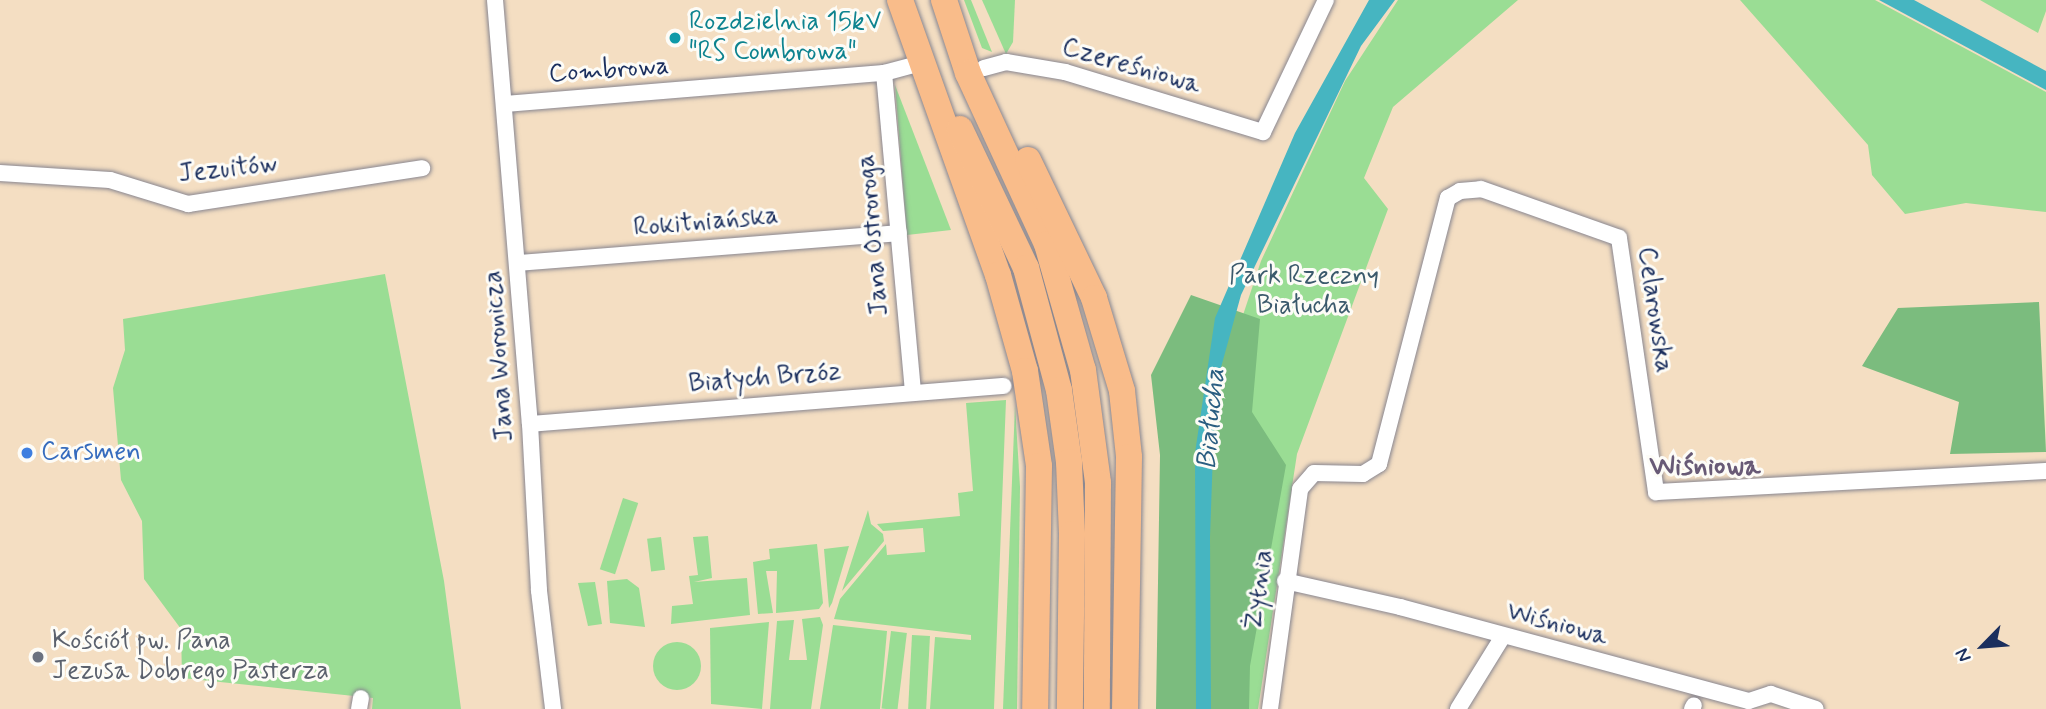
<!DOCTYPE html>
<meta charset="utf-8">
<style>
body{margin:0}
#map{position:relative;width:2046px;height:709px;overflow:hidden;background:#f4dec2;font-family:Mynerve,sans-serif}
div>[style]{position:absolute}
.green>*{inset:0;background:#9add94;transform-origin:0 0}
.round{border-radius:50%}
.forest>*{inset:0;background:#7bbc7e}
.water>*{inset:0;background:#46b5c1}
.roads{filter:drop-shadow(0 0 2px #888690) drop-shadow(0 0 2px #888690)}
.minor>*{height:16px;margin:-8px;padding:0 8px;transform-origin:8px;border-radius:8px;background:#fff}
.primary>*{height:26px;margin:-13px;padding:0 13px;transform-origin:13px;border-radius:13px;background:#f9bc8a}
.dots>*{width:19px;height:19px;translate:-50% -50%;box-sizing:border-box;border:4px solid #fdfcf7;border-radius:50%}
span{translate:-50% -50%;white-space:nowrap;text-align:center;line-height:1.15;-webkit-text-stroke:6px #fdfcf7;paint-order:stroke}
.culture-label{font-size:26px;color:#0d838f}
.left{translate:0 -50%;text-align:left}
.street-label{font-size:26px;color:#1b2f5e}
.park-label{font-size:26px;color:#3b5a6c}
.shop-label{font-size:26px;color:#366cbe}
.worship-label{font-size:26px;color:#5b616d}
.water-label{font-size:28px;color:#2a5e81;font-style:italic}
.neighbourhood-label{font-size:28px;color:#685a76;font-weight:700}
.north{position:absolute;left:1948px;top:611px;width:70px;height:70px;-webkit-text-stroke:5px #fdfcf7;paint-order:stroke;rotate:245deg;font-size:19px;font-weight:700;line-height:28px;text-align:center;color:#1b2f5e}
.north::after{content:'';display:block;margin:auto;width:24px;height:32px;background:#1b2f5e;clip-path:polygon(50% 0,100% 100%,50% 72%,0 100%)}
</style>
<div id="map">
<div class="green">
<i style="clip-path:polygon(964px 0,971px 0,992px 52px,982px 48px)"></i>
<i style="clip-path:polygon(982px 0,1015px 0,1013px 42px,1006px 54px)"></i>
<i style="clip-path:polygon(1398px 0,1518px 0,1393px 107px,1364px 178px,1388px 209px,1297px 454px,1258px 709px,1224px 709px,1241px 321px,1261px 261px,1345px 81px)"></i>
<i style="clip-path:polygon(1740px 0,1875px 0,2046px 92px,2046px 212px,1966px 203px,1905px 214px,1872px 175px,1868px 145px)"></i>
<i style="clip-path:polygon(1980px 0,2046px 0,2046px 11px,2038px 33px)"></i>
<i style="clip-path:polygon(895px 85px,951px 230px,907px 235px)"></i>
<i style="clip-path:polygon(385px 274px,444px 581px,461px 709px,372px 709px,373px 698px,182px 678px,181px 629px,144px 579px,142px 521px,121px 480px,113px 388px,125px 350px,123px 319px)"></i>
<i style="clip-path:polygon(1006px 400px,994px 709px,930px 709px,935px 637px,971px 640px,971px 635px,834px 619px,840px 599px,886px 544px,887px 555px,925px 552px,923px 528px,883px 531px,877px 524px,960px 516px,958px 493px,973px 491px,966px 403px)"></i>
<i style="clip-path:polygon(1015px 405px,1020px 487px,1017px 709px,1003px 709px)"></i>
<i style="left:623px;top:498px;width:16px;height:75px;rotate:18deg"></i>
<i style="clip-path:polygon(868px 510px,871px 524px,883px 534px,884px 541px,842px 591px)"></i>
<i style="clip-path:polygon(708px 536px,712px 578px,694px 582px,747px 578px,750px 615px,671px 624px,672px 606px,693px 604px,689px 576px,698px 575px,693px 537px)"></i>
<i style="left:661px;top:537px;width:33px;height:14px;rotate:83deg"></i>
<i style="clip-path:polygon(817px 544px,823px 603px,819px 609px,776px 613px,777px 571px,766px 571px,773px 613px,758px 614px,753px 562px,770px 559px,769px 549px)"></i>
<i style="clip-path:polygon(849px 546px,832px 603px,829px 608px,824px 549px)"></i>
<i style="clip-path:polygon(627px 579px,639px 588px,645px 627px,610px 623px,607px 581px)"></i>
<i style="clip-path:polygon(595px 582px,602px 624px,588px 626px,578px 583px)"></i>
<i style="clip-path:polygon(820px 617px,823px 625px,811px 709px,770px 709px,777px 621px,794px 620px,789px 660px,807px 660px,802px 619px)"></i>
<i style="clip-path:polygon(769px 622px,762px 709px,711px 704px,710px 628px)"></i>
<i style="clip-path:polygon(833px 625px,887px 631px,880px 709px,820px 709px)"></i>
<i style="left:891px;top:631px;width:16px;height:78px;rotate:7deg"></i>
<i style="left:912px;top:635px;width:18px;height:74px;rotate:3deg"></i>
<i class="round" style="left:653px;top:642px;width:48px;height:48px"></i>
</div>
<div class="forest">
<i style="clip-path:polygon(1191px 295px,1260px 319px,1252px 412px,1286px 465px,1250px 666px,1249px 709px,1156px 709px,1160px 455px,1151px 375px)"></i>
<i style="clip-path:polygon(2039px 302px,2046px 452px,1950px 454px,1959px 402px,1862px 366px,1898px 308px)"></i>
</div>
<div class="water">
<i style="clip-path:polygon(1369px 0,1395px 0,1361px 46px,1241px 295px,1220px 371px,1215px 396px,1210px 537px,1211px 709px,1196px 709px,1195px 453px,1215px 318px,1295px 133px)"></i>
<i style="clip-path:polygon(1879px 0,1914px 0,2046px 71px,2046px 90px)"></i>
</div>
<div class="roads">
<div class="minor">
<i style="left:495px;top:0;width:425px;rotate:85.3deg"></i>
<i style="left:530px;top:424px;width:167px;rotate:86.9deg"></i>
<i style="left:539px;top:591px;width:119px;rotate:83.2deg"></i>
<i style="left:984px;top:68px;width:23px;rotate:-15deg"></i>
<i style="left:1006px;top:62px;width:60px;rotate:9.6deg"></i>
<i style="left:1065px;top:72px;width:207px;rotate:16.9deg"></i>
<i style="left:1263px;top:132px;width:146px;rotate:-64.5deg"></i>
<i style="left:884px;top:73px;width:320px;rotate:84.8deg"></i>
<i style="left:505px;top:104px;width:380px;rotate:-4.7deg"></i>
<i style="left:884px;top:73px;width:42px;rotate:-15deg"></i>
<i style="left:0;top:173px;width:110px;rotate:3.6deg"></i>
<i style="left:110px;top:180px;width:82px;rotate:17.1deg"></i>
<i style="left:188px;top:204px;width:237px;rotate:-8.7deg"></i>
<i style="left:518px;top:263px;width:382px;rotate:-4.5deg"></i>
<i style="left:530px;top:424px;width:475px;rotate:-4.6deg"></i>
<i style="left:1285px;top:581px;width:118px;rotate:12.7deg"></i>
<i style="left:1400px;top:607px;width:361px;rotate:15.1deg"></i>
<i style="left:1749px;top:701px;width:23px;rotate:-18deg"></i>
<i style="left:1771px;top:694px;width:47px;rotate:18.4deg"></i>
<i style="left:359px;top:709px;width:11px;rotate:-80deg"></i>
<i style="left:1270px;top:709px;width:222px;rotate:-82.2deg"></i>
<i style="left:1300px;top:489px;width:21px;rotate:-49deg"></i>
<i style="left:1314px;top:473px;width:49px;rotate:1.2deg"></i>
<i style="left:1363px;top:474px;width:19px;rotate:-32deg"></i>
<i style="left:1379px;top:464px;width:275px;rotate:-75.5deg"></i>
<i style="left:1448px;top:198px;width:14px;rotate:-30deg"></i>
<i style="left:1460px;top:191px;width:21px;rotate:-5deg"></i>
<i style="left:1481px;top:189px;width:146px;rotate:19.5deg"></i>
<i style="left:1619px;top:238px;width:257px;rotate:81.7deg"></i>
<i style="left:1656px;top:492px;width:391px;rotate:-3.1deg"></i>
<i style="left:1458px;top:709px;width:86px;rotate:-58.3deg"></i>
<i style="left:1692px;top:709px;width:4px;rotate:-63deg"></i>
</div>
<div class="primary">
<i style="left:900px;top:0;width:292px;rotate:70.4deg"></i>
<i style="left:998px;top:275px;width:100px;rotate:74.3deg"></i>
<i style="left:1025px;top:371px;width:96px;rotate:81.6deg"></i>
<i style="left:1039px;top:466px;width:243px;rotate:90.9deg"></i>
<i style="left:944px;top:0;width:77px;rotate:71.8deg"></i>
<i style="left:968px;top:73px;width:188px;rotate:65.2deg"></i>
<i style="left:1047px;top:244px;width:131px;rotate:74.1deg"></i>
<i style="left:1083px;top:370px;width:114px;rotate:82.4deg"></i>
<i style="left:1098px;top:483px;width:226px;rotate:90.3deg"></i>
<i style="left:960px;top:129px;width:154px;rotate:64.6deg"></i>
<i style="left:1026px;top:268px;width:126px;rotate:74.9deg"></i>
<i style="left:1059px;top:390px;width:73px;rotate:82.1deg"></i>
<i style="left:1069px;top:462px;width:72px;rotate:87.6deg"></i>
<i style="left:1072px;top:534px;width:175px;rotate:90.7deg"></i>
<i style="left:1028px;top:160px;width:153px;rotate:64.4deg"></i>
<i style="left:1094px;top:298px;width:97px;rotate:73.2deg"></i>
<i style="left:1122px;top:391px;width:66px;rotate:83.9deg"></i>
<i style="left:1129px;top:457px;width:252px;rotate:90.9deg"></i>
</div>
</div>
<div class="dots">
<i style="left:675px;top:38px;background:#0f9aa8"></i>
<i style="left:27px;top:453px;background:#3f7fe0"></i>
<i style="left:38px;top:657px;background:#6b7280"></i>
</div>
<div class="culture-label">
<span class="left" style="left:689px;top:38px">Rozdzielnia 15kV<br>"RS Combrowa"</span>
</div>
<div class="street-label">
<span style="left:1131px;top:67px;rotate:16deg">Czereśniowa</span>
<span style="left:609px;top:71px;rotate:-4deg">Combrowa</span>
<span style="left:228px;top:170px;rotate:-6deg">Jezuitów</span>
<span style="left:706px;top:223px;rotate:-5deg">Rokitniańska</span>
<span style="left:874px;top:235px;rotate:-95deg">Jana Ostroroga</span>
<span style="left:1654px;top:310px;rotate:82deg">Celarowska</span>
<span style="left:500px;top:356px;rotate:-94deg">Jana Woronicza</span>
<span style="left:765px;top:379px;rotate:-5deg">Białych Brzóz</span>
<span style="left:1260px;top:590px;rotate:-82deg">Żytnia</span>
<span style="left:1557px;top:625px;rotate:15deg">Wiśniowa</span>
</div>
<div class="park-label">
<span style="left:1304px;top:292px">Park Rzeczny<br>Białucha</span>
</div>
<div class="shop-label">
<span class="left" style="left:41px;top:453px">Carsmen</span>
</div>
<div class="worship-label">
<span class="left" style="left:52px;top:657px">Kościół pw. Pana<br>Jezusa Dobrego Pasterza</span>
</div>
<div class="water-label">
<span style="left:1212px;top:419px;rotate:-85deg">Białucha</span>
</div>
<div class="neighbourhood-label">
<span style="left:1705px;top:467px">Wiśniowa</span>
</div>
<div class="north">N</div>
</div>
